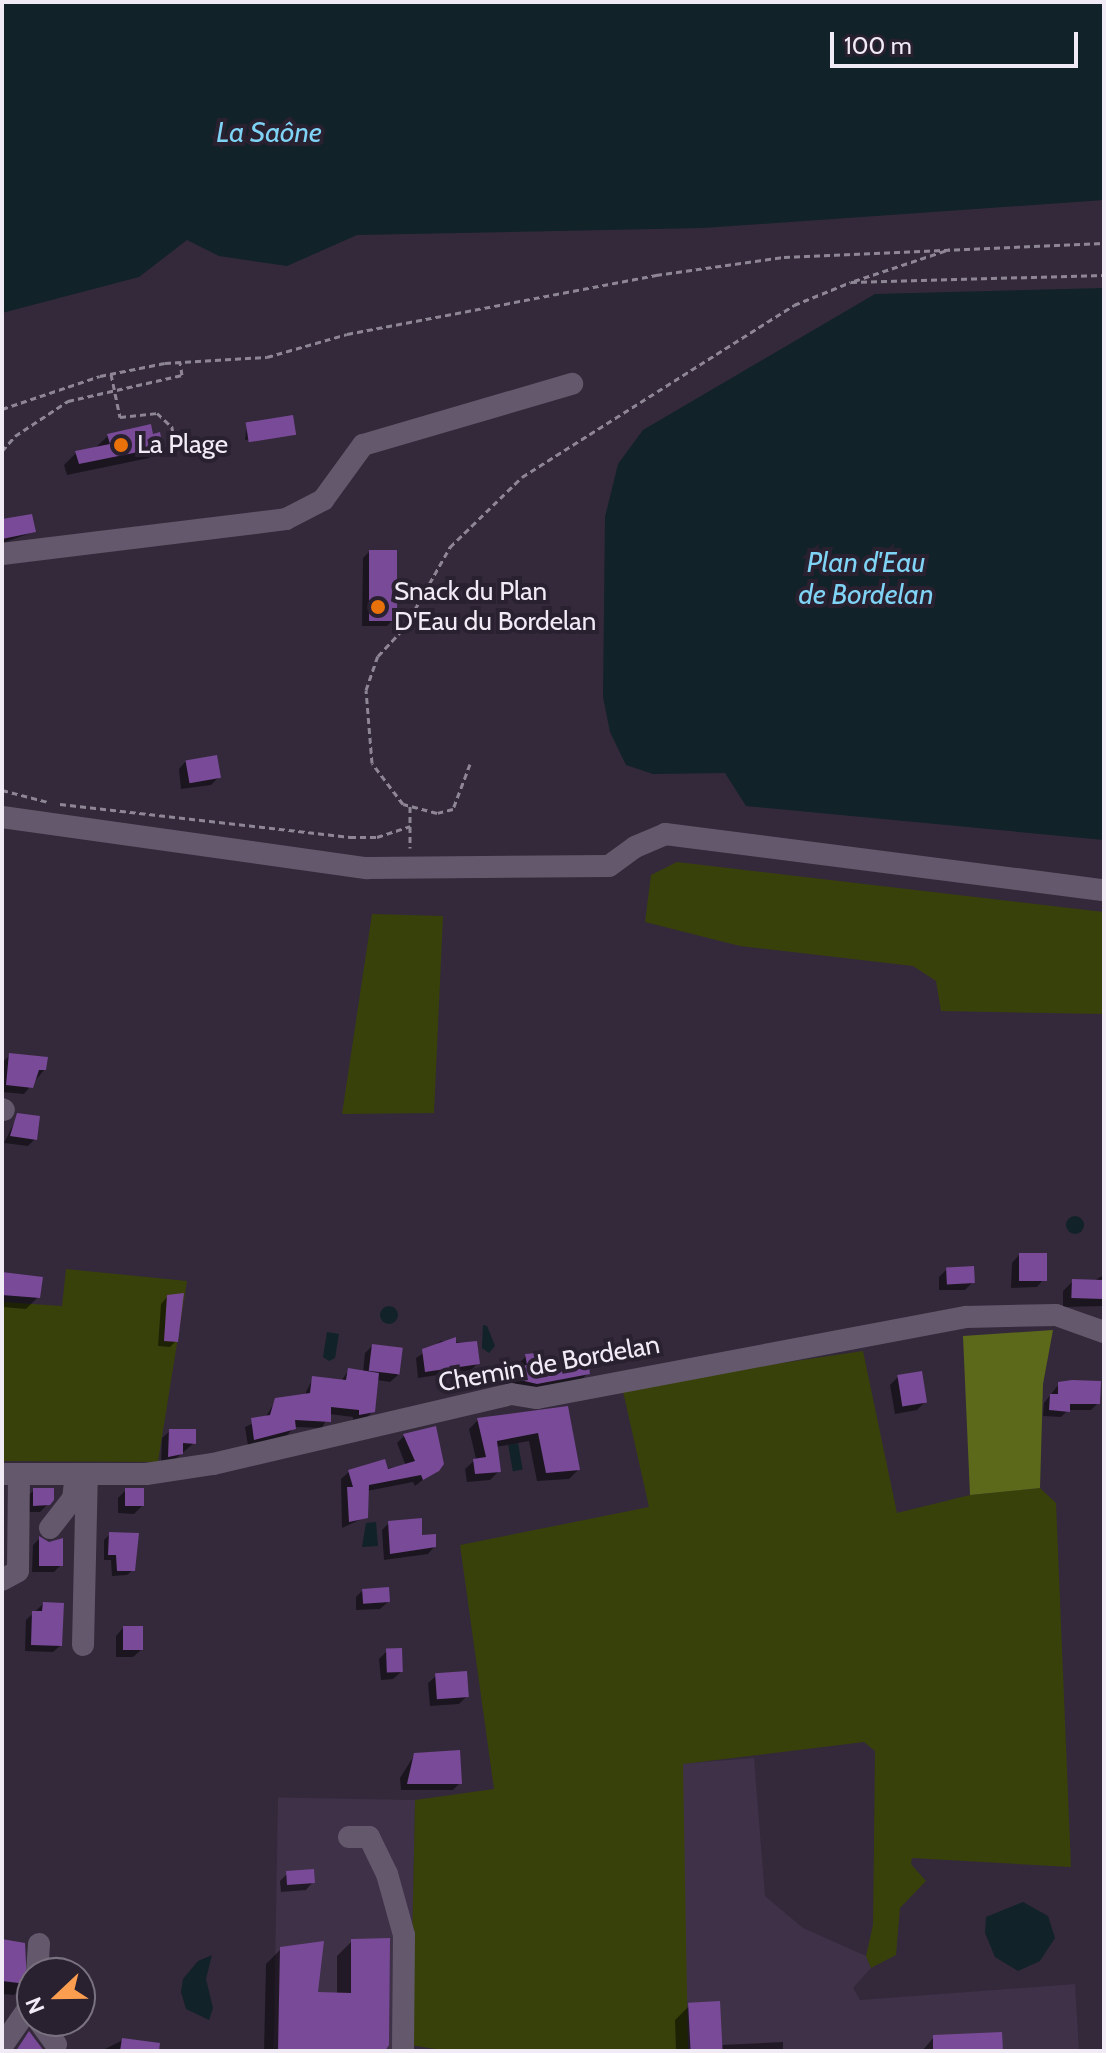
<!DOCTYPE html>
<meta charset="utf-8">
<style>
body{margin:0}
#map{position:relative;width:1106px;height:2053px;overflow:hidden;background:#33293b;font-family:Cabin,sans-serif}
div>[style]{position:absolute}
.built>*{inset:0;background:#3e3148;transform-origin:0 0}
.green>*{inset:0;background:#39410b}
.forest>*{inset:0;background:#5d691a}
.water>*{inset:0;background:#112228;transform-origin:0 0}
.round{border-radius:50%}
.shadow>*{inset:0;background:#0007}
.building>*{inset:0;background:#794a97;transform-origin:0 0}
.path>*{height:3px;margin-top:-1.5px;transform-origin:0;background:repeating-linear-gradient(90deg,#8e8695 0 6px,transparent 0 10px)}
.minor>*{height:22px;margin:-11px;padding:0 11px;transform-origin:11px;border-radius:11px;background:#64596c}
.dots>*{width:22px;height:22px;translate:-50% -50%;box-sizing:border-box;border:4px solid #292030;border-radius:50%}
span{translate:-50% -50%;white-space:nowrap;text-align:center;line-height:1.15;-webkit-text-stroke:8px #292030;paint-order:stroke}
.poi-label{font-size:26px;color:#f1ebf6}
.left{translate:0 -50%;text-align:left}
.street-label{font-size:26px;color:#f1ebf6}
.water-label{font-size:28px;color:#7fd4f6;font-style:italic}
.frame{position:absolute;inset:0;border:4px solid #f1ebf6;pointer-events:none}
.north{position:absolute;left:16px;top:1957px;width:80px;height:80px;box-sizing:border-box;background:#292030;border:2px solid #79717f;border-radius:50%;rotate:248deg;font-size:22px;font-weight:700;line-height:32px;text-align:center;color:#f1ebf6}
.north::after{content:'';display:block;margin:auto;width:28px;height:36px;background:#fb9e50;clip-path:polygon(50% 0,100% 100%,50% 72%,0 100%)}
.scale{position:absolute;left:830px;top:32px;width:248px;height:36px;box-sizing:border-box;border:4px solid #f1ebf6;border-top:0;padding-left:10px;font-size:24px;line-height:28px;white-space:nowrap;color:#f1ebf6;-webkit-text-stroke:6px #292030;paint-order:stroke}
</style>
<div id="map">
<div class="built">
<i style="clip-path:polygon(754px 1758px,765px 1896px,803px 1928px,866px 1956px,871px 1968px,853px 1988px,860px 2000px,1075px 1984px,1079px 2051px,687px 2051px,678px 1764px)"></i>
<i style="left:415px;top:1800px;width:251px;height:137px;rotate:91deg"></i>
</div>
<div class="green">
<i style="clip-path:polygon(677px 862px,1104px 912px,1104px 1014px,941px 1011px,936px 981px,913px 966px,740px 946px,645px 922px,651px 875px)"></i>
<i style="clip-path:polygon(372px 914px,443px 916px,434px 1113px,342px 1114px)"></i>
<i style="clip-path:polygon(66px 1269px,187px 1281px,158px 1462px,2px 1461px,2px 1302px,62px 1306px)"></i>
<i style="clip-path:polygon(863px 1351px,897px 1513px,970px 1495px,1040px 1488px,1056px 1503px,1071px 1867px,912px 1858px,911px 1864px,926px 1881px,900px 1908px,896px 1955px,871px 1968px,866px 1956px,873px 1925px,875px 1751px,864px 1742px,683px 1764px,688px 2051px,449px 2051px,410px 2045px,415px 1800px,494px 1789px,460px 1545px,649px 1507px,622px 1387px)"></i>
</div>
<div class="forest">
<i style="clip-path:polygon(1053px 1330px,1043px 1384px,1040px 1488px,970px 1495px,963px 1336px)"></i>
</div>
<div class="water">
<i style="clip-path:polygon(2px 2px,1104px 2px,1104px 200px,703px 228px,357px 235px,287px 266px,219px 256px,187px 240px,139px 277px,2px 313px)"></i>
<i style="clip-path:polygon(1104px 288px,1104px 840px,746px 806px,725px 773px,653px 774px,626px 765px,610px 732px,603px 697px,605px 517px,618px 464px,643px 430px,875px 294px)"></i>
<i class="round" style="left:1066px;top:1216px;width:18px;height:18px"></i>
<i class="round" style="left:380px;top:1306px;width:18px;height:18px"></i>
<i style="clip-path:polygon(483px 1325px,487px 1326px,495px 1346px,489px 1353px,482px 1348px)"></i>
<i style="clip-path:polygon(327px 1332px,339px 1334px,335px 1358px,329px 1361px,323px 1357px)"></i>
<i style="left:518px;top:1443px;width:27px;height:10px;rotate:80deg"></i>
<i style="clip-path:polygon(376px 1522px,378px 1546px,362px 1547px,366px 1523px)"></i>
<i style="clip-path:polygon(1023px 1902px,1048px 1916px,1055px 1938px,1040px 1961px,1018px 1971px,995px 1957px,985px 1933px,986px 1917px)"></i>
<i style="clip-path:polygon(212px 1955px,206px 1979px,213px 2008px,209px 2020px,186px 2009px,181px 1992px,183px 1979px,198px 1961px)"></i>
</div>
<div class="shadow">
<i style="clip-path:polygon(247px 424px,293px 433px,245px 440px)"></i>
<i style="clip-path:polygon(108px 436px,152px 437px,161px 447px,149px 458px,67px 475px,64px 465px,76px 453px,96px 447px)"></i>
<i style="clip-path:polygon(2px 521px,34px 532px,2px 543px)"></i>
<i style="clip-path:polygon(369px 552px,393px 620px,387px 626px,362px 626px,363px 558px)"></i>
<i style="clip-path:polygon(186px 761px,219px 777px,211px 785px,181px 789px,179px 769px)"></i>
<i style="clip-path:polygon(10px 1055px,45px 1069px,24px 1094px,2px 1092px,3px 1062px)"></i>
<i style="clip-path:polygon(18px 1115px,35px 1139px,28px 1146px,4px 1143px)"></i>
<i style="clip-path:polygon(1019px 1255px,1044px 1279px,1037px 1287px,1011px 1288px,1012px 1263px)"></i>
<i style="clip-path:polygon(947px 1269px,973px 1282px,965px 1290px,939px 1290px,939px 1277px)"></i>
<i style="clip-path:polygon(2px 1274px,38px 1297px,26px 1309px,2px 1307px)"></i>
<i style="clip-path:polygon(1104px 1275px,1104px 1306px,1063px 1307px,1063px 1291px,1073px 1281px,1093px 1281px)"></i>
<i style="clip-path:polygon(167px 1297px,176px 1341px,170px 1347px,158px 1346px,161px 1304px)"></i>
<i style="clip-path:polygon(441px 1341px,475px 1343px,478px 1363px,471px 1370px,418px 1378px,416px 1358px)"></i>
<i style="clip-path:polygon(372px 1346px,398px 1375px,390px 1382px,377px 1380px,373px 1411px,366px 1418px,353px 1421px,353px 1417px,329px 1414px,322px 1428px,295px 1427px,287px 1435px,248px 1446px,245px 1427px,265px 1418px,276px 1400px,304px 1396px,313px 1378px,341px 1381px,349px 1370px,363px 1372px,365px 1353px)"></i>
<i style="clip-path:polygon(526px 1356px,540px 1377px,588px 1373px,577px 1384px,505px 1390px,504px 1380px)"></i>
<i style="clip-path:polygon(898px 1377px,925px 1402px,917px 1410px,895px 1414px,890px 1385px)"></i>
<i style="clip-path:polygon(1059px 1384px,1098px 1403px,1091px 1410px,1068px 1410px,1061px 1417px,1043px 1416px,1044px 1403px)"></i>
<i style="clip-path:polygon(567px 1409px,578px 1470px,569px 1479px,537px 1481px,529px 1441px,496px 1447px,499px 1471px,490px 1480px,467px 1482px,465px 1469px,476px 1459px,469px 1429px,478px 1420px)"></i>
<i style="clip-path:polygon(170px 1431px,194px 1443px,173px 1461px,161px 1463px,162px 1438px)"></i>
<i style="clip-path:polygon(404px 1436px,434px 1471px,415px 1486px,413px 1482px,367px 1491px,366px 1517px,342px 1528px,341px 1479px,349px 1472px,406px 1466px,397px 1443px)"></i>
<i style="clip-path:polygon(34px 1490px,48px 1504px,40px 1512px,26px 1512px,26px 1498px)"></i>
<i style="clip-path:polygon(126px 1490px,142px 1506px,134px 1514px,118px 1513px,118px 1498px)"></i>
<i style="clip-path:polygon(389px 1523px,420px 1537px,434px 1547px,428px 1554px,384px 1560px,382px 1530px)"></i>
<i style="clip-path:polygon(110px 1534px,133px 1570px,127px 1575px,112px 1576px,111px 1560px,104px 1560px,104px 1540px)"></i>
<i style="clip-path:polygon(39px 1539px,61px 1565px,54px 1572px,32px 1572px,33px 1545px)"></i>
<i style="clip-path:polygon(363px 1590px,388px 1602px,380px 1609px,356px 1610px,356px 1597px)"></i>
<i style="clip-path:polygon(43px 1604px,60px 1646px,53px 1652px,25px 1651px,26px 1620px)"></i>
<i style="clip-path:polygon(123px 1628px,141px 1650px,133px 1657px,116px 1657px,116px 1636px)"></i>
<i style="clip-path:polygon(387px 1651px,401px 1672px,393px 1679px,381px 1680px,379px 1659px)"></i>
<i style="clip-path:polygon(436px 1676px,467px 1696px,459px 1704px,430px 1706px,428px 1683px)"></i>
<i style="clip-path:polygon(415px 1754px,460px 1783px,453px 1790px,401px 1790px,400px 1778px)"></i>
<i style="clip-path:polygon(287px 1874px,313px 1882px,306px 1890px,281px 1892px,280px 1881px)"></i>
<i style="clip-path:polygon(2px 1941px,25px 1983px,14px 1995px,2px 1994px)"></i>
<i style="clip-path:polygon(352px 1941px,380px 2051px,264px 2051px,266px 1964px,281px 1949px,315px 1994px,337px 1994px,337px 1956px)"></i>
<i style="clip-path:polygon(689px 2006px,720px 2045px,783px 2042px,783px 2051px,676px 2051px,675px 2020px)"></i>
<i style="clip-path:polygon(934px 2037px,1001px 2051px,922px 2051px)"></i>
<i style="clip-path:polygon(123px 2040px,151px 2051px,101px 2051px)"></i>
</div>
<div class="building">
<i style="left:293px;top:415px;width:20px;height:48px;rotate:81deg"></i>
<i style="clip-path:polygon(151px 424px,153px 434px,160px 432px,163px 447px,79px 464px,75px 451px,110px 444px,107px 434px)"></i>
<i style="clip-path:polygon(32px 514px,36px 532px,2px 539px,2px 519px)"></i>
<i style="left:369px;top:550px;width:28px;height:71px"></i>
<i style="left:217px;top:755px;width:23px;height:32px;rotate:80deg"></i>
<i style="clip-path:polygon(9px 1053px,48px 1057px,46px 1070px,39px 1070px,33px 1088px,6px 1085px)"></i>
<i style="clip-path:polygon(17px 1113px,40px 1116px,37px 1140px,10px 1136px)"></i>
<i style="left:1019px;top:1253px;width:28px;height:28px"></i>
<i style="left:974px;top:1266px;width:17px;height:28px;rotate:87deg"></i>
<i style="clip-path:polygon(2px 1272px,43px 1277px,40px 1298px,2px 1295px)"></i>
<i style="left:1072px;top:1279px;width:32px;height:19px;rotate:2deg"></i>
<i style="clip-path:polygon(184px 1293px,178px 1342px,164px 1341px,167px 1295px)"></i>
<i style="clip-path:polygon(456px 1337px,456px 1343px,477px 1341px,480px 1364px,425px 1372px,422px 1349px)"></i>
<i style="left:372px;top:1344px;width:31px;height:27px;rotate:7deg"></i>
<i style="clip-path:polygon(537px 1353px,541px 1375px,589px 1367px,590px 1374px,537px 1384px,516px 1379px,515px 1367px,527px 1365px,525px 1354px)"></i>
<i style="clip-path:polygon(348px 1368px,379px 1373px,375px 1412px,359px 1415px,359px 1410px,331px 1407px,331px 1422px,295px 1420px,296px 1429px,254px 1440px,251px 1418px,270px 1415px,275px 1398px,310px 1393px,312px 1376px,346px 1380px)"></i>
<i style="left:922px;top:1371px;width:32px;height:25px;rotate:81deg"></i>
<i style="clip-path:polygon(1072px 1380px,1101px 1381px,1100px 1404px,1070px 1404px,1070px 1412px,1049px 1410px,1050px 1394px,1058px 1394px,1058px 1382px)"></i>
<i style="clip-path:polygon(568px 1406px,580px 1470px,546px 1473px,538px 1433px,497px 1441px,501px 1472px,475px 1474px,473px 1459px,486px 1457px,477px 1418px)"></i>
<i style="clip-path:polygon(436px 1426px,444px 1464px,439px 1471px,423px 1480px,421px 1475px,369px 1485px,368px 1518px,349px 1522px,347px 1487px,353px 1487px,348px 1470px,385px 1459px,388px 1469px,415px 1461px,403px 1434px)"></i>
<i style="clip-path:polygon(169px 1429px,196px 1429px,196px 1444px,183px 1443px,183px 1454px,168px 1457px)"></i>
<i style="clip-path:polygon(33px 1488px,54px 1488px,54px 1500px,50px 1505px,33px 1506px)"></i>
<i style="left:125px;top:1488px;width:19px;height:18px"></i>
<i style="clip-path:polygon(422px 1518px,422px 1535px,436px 1534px,436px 1547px,390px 1554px,388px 1521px)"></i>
<i style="clip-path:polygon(109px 1532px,139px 1533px,135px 1571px,117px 1571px,116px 1555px,108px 1555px)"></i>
<i style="clip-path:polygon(39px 1536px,49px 1542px,63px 1538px,63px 1566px,39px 1566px)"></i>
<i style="left:389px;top:1587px;width:15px;height:27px;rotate:86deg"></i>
<i style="clip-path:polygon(43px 1602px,64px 1603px,62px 1646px,31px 1645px,32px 1611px,42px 1611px)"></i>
<i style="left:123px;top:1626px;width:20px;height:24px"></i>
<i style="left:402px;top:1648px;width:24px;height:16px;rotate:88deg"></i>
<i style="left:467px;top:1671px;width:26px;height:32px;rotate:86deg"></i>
<i style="clip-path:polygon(460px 1750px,462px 1784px,407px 1784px,414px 1753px)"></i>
<i style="left:314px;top:1869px;width:14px;height:28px;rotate:86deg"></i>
<i style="clip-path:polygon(390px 1938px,389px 2045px,385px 2051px,278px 2051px,280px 1947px,324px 1941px,318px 1992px,351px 1993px,351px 1939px)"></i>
<i style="clip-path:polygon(2px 1939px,25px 1943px,27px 1984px,2px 1981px)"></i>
<i style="left:720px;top:2001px;width:50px;height:32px;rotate:87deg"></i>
<i style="clip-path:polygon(29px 2031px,44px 2051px,16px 2051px)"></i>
<i style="clip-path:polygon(1002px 2032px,1003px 2051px,933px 2051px,933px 2035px)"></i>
<i style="clip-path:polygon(122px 2038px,160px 2043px,159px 2051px,120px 2051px)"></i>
</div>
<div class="path">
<i style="left:854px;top:281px;width:101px;rotate:-18.4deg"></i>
<i style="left:111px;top:374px;width:44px;rotate:78.2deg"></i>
<i style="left:120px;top:417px;width:37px;rotate:-6deg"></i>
<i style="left:157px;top:413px;width:21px;rotate:43deg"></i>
<i style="left:172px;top:427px;width:27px;rotate:84deg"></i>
<i style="left:2px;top:409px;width:103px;rotate:-18.6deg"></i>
<i style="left:100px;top:376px;width:66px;rotate:-11.3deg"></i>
<i style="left:165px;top:363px;width:102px;rotate:-3.4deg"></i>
<i style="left:267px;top:357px;width:83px;rotate:-16deg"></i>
<i style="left:347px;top:334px;width:315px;rotate:-10.8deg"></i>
<i style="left:656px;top:275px;width:129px;rotate:-8deg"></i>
<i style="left:784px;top:257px;width:320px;rotate:-2.5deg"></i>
<i style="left:2px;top:451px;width:20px;rotate:-49deg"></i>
<i style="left:15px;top:436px;width:64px;rotate:-33.4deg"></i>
<i style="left:68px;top:401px;width:117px;rotate:-12.8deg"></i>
<i style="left:182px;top:375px;width:13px;rotate:-99deg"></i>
<i style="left:470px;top:764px;width:48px;rotate:110.7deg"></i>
<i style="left:453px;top:809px;width:16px;rotate:166deg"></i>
<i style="left:437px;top:813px;width:35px;rotate:-165deg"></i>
<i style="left:403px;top:804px;width:51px;rotate:-127.1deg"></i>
<i style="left:372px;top:763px;width:73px;rotate:-94.7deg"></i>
<i style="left:366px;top:690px;width:36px;rotate:-71deg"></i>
<i style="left:378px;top:656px;width:40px;rotate:-47deg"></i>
<i style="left:405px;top:627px;width:92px;rotate:-60.6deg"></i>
<i style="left:450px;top:547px;width:100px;rotate:-44.2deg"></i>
<i style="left:522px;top:477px;width:322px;rotate:-32.3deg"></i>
<i style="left:794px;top:305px;width:61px;rotate:-22deg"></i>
<i style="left:851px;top:282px;width:253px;rotate:-1.6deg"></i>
<i style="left:2px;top:790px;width:48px;rotate:14.6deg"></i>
<i style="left:60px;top:804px;width:292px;rotate:6.5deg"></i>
<i style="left:350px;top:837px;width:27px"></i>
<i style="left:377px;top:837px;width:35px;rotate:-18deg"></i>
<i style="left:410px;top:806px;width:42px;rotate:90deg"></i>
</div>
<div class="minor">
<i style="left:2px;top:554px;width:286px;rotate:-7deg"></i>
<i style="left:286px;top:519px;width:42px;rotate:-27.2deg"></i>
<i style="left:323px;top:500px;width:68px;rotate:-54deg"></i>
<i style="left:363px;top:445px;width:218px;rotate:-16.3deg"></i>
<i style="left:2px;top:817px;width:369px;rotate:8deg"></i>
<i style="left:367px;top:868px;width:242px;rotate:-0.5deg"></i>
<i style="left:609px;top:866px;width:32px;rotate:-36deg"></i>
<i style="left:635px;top:847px;width:33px;rotate:-23deg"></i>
<i style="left:665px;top:834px;width:443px;rotate:7.3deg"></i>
<i style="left:2px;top:1109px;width:2px;rotate:27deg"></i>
<i style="left:2px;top:1474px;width:144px"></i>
<i style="left:146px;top:1474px;width:68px;rotate:-8.5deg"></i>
<i style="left:213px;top:1464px;width:306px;rotate:-13.2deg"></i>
<i style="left:511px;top:1394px;width:26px;rotate:9deg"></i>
<i style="left:537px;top:1398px;width:437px;rotate:-10.7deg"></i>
<i style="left:966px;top:1317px;width:90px;rotate:-1.3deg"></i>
<i style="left:1056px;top:1315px;width:51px;rotate:19.5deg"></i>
<i style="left:50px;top:1528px;width:37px;rotate:-52deg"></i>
<i style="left:73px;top:1499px;width:25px;rotate:-83deg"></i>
<i style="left:2px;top:1580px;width:18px;rotate:-29deg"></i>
<i style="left:18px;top:1571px;width:97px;rotate:-89.4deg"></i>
<i style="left:83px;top:1645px;width:171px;rotate:-88.7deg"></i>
<i style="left:349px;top:1837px;width:20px"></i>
<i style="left:369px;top:1837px;width:41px;rotate:64.1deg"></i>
<i style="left:387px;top:1874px;width:63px;rotate:74.4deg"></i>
<i style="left:404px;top:1935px;width:116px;rotate:90.5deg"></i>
<i style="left:37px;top:1973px;width:29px;rotate:-86deg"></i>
<i style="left:39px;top:2021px;width:29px;rotate:54deg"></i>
<i style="left:2px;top:2046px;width:52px;rotate:-55.1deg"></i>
</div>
<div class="dots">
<i style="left:121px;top:445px;background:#e8710a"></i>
<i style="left:378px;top:607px;background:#e8710a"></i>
</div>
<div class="poi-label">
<span class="left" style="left:137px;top:445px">La Plage</span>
<span class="left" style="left:394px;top:607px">Snack du Plan<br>D'Eau du Bordelan</span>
</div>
<div class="street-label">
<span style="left:549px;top:1364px;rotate:-10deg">Chemin de Bordelan</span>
</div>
<div class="water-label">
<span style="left:269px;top:132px">La Saône</span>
<span style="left:866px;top:578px">Plan d'Eau<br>de Bordelan</span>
</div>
<div class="frame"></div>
<div class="north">N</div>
<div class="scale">100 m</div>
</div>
